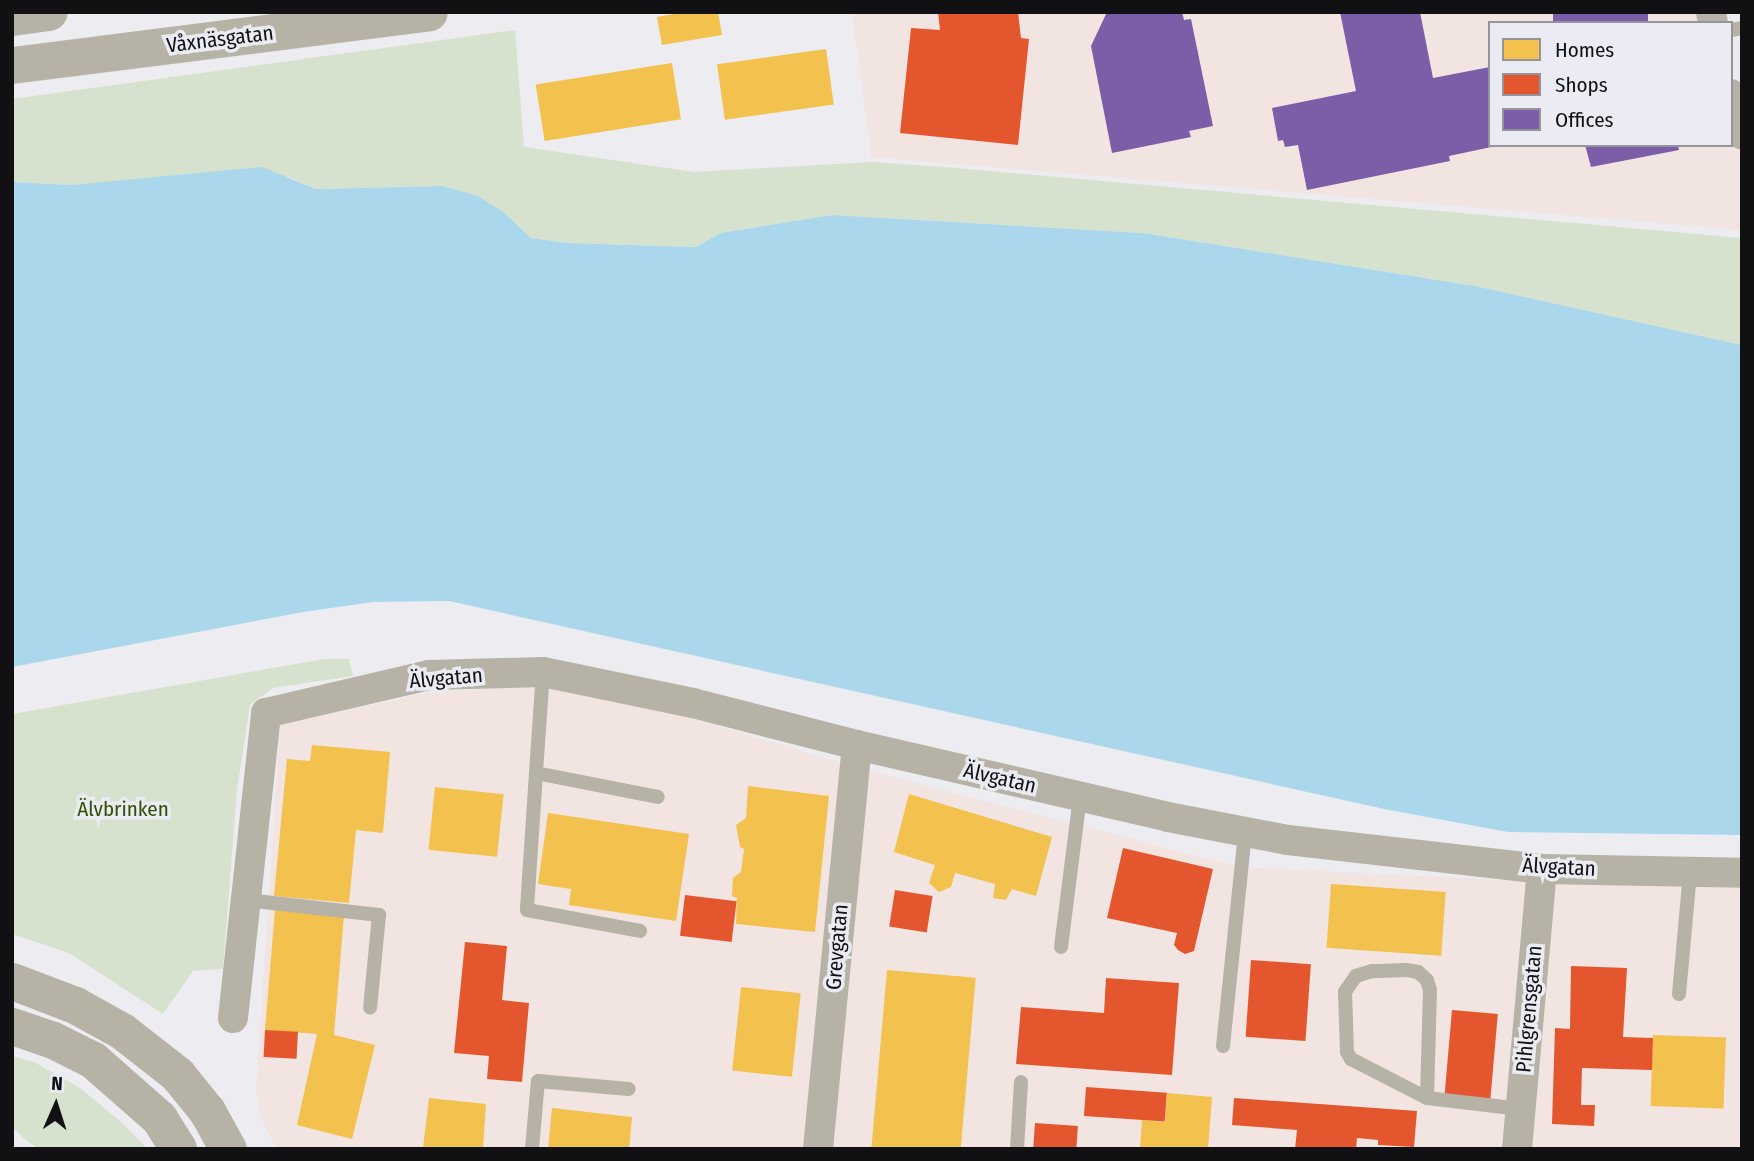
<!DOCTYPE html>
<meta charset="utf-8">
<style>
body{margin:0}
#map{position:relative;width:1754px;height:1161px;overflow:hidden;background:#ededf1;font-family:"Fira Sans Condensed",sans-serif}
div>[style]{position:absolute}
.commercial>*{inset:0;background:#f1e4e1}
.green>*{inset:0;background:#d6e2cd}
.water>*{inset:0;background:#abd7ed}
.homes>*{inset:0;background:#f2c14e;transform-origin:0 0}
.shops>*{inset:0;background:#e4572e;transform-origin:0 0}
.offices>*{inset:0;background:#7b5ea7;transform-origin:0 0}
.service>*{height:14px;margin:-7px;padding:0 7px;transform-origin:7px;border-radius:7px;background:#b6b2a5}
.minor>*{height:30px;margin:-15px;padding:0 15px;transform-origin:15px;border-radius:15px;background:#b6b2a5}
.tertiary>*{height:37px;margin:-18.5px;padding:0 18.5px;transform-origin:18.5px;border-radius:18.5px;background:#b6b2a5}
span{translate:-50% -50%;white-space:nowrap;text-align:center;line-height:1.15;-webkit-text-stroke:7px #ebebf3;paint-order:stroke}
.street-label{font-size:21px;color:#111114}
.park-label{font-size:21px;color:#315102}
.frame{position:absolute;inset:0;border:14px solid #111114;pointer-events:none}
.legend{position:absolute;left:1488px;top:21px;width:245px;height:126px;box-sizing:border-box;background:#ebebf3;border:2px solid #94949a;margin:0;padding:9px 12px;list-style:none;font-size:21px;color:#111114}
.legend li{display:flex;align-items:center;gap:14px;height:35px}
.legend b{width:35px;border:2px solid #94949a}
.north{position:absolute;left:21px;top:1070px;width:70px;height:70px;-webkit-text-stroke:5px #ebebf3;paint-order:stroke;rotate:3deg;font-size:19px;font-weight:700;line-height:28px;text-align:center;color:#111114}
.north::after{content:'';display:block;margin:auto;width:24px;height:32px;background:#111114;clip-path:polygon(50% 0,100% 100%,50% 72%,0 100%)}
</style>
<div id="map">
<div class="commercial">
<i style="clip-path:polygon(852px 12px,1711px 12px,1713px 23px,1490px 23px,1490px 145px,1731px 145px,1731px 94px,1742px 135px,1742px 230px,871px 157px)"></i>
<i style="clip-path:polygon(538px 685px,689px 717px,851px 766px,1240px 867px,1524px 881px,1742px 887px,1742px 1149px,277px 1149px,261px 1118px,256px 1090px,280px 724px,433px 692px)"></i>
</div>
<div class="green">
<i style="clip-path:polygon(515px 30px,524px 147px,694px 172px,872px 162px,946px 167px,1742px 238px,1742px 345px,1475px 286px,1143px 233px,832px 215px,720px 233px,696px 247px,568px 243px,531px 238px,502px 211px,442px 186px,316px 189px,289px 177px,71px 185px,12px 182px,12px 99px)"></i>
<i style="clip-path:polygon(324px 659px,349px 659px,353px 676px,273px 688px,250px 705px,237px 790px,223px 969px,193px 971px,163px 1014px,69px 953px,12px 934px,12px 714px)"></i>
<i style="clip-path:polygon(12px 1056px,34px 1062px,80px 1088px,120px 1121px,148px 1149px,39px 1149px,27px 1141px,12px 1127px)"></i>
</div>
<div class="water">
<i style="clip-path:polygon(262px 167px,316px 189px,442px 186px,478px 196px,502px 211px,531px 238px,568px 243px,696px 247px,720px 233px,832px 215px,1143px 233px,1475px 286px,1742px 345px,1742px 835px,1508px 832px,1384px 809px,449px 601px,373px 602px,303px 612px,12px 667px,12px 182px,71px 185px)"></i>
</div>
<div class="homes">
<i style="clip-path:polygon(685px 12px,718px 12px,722px 35px,662px 45px,657px 17px)"></i>
<i style="left:826px;top:49px;width:56px;height:110px;rotate:82deg"></i>
<i style="left:672px;top:63px;width:57px;height:138px;rotate:81deg"></i>
<i style="clip-path:polygon(312px 745px,390px 752px,383px 833px,356px 830px,349px 903px,274px 896px,287px 759px,310px 761px)"></i>
<i style="clip-path:polygon(748px 786px,829px 796px,815px 932px,736px 924px,737px 898px,732px 896px,733px 878px,741px 872px,744px 849px,740px 847px,736px 825px,746px 818px)"></i>
<i style="left:435px;top:787px;width:69px;height:63px;rotate:6deg"></i>
<i style="clip-path:polygon(909px 794px,1052px 837px,1036px 896px,1012px 889px,1006px 900px,993px 898px,995px 884px,955px 873px,951px 887px,939px 892px,929px 883px,935px 865px,894px 852px)"></i>
<i style="clip-path:polygon(548px 813px,689px 834px,676px 921px,569px 905px,571px 889px,538px 884px)"></i>
<i style="left:1331px;top:884px;width:115px;height:64px;rotate:4deg"></i>
<i style="clip-path:polygon(275px 910px,344px 915px,334px 1035px,375px 1045px,352px 1139px,297px 1125px,317px 1034px,265px 1030px)"></i>
<i style="left:887px;top:970px;width:89px;height:180px;rotate:5deg"></i>
<i style="left:741px;top:987px;width:60px;height:84px;rotate:6deg"></i>
<i style="left:1653px;top:1035px;width:73px;height:71px;rotate:2deg"></i>
<i style="clip-path:polygon(1167px 1093px,1212px 1097px,1208px 1149px,1140px 1149px,1142px 1120px,1165px 1122px)"></i>
<i style="clip-path:polygon(429px 1098px,486px 1104px,483px 1149px,423px 1148px)"></i>
<i style="clip-path:polygon(552px 1108px,632px 1117px,629px 1149px,548px 1149px)"></i>
</div>
<div class="shops">
<i style="clip-path:polygon(938px 12px,1018px 12px,1021px 38px,1029px 39px,1018px 145px,900px 133px,911px 28px,940px 30px)"></i>
<i style="clip-path:polygon(1123px 848px,1213px 869px,1194px 951px,1185px 954px,1178px 950px,1174px 945px,1177px 933px,1107px 918px)"></i>
<i style="left:895px;top:890px;width:38px;height:37px;rotate:9deg"></i>
<i style="left:685px;top:895px;width:52px;height:41px;rotate:7deg"></i>
<i style="clip-path:polygon(465px 942px,507px 946px,502px 1000px,529px 1003px,522px 1082px,487px 1079px,489px 1056px,454px 1053px)"></i>
<i style="left:1251px;top:960px;width:60px;height:77px;rotate:4deg"></i>
<i style="clip-path:polygon(1571px 966px,1627px 968px,1623px 1037px,1653px 1038px,1652px 1070px,1582px 1068px,1581px 1105px,1595px 1105px,1594px 1126px,1552px 1124px,1555px 1028px,1570px 1029px)"></i>
<i style="clip-path:polygon(1106px 978px,1179px 983px,1172px 1075px,1016px 1064px,1021px 1007px,1104px 1013px)"></i>
<i style="left:1452px;top:1010px;width:46px;height:85px;rotate:5deg"></i>
<i style="left:265px;top:1030px;width:33px;height:27px;rotate:3deg"></i>
<i style="left:1086px;top:1087px;width:81px;height:29px;rotate:4deg"></i>
<i style="clip-path:polygon(1234px 1098px,1417px 1111px,1414px 1147px,1378px 1145px,1378px 1140px,1357px 1138px,1356px 1149px,1295px 1149px,1297px 1130px,1232px 1125px)"></i>
<i style="left:1035px;top:1123px;width:43px;height:26px;rotate:4deg"></i>
</div>
<div class="offices">
<i style="clip-path:polygon(1107px 12px,1182px 12px,1184px 20px,1191px 19px,1213px 126px,1189px 131px,1191px 137px,1112px 153px,1091px 46px)"></i>
<i style="clip-path:polygon(1340px 12px,1420px 12px,1433px 78px,1490px 67px,1490px 145px,1496px 146px,1449px 156px,1450px 161px,1307px 190px,1298px 145px,1285px 147px,1283px 140px,1278px 141px,1272px 108px,1356px 91px)"></i>
<i style="left:1553px;top:12px;width:95px;height:11px"></i>
<i style="clip-path:polygon(1585px 145px,1678px 145px,1679px 150px,1591px 167px)"></i>
</div>
<div class="service">
<i style="left:1731px;top:30px;width:11px;rotate:-10deg"></i>
<i style="left:543px;top:672px;width:101px;rotate:94deg"></i>
<i style="left:536px;top:773px;width:124px;rotate:11.1deg"></i>
<i style="left:536px;top:773px;width:137px;rotate:93.8deg"></i>
<i style="left:527px;top:910px;width:115px;rotate:10.5deg"></i>
<i style="left:246px;top:900px;width:134px;rotate:6.4deg"></i>
<i style="left:379px;top:915px;width:93px;rotate:95.5deg"></i>
<i style="left:1061px;top:947px;width:151px;rotate:-82.8deg"></i>
<i style="left:1679px;top:994px;width:122px;rotate:-84.8deg"></i>
<i style="left:1223px;top:1046px;width:215px;rotate:-84.1deg"></i>
<i style="left:1427px;top:1098px;width:108px;rotate:-88.4deg"></i>
<i style="left:1430px;top:990px;width:10px;rotate:-107deg"></i>
<i style="left:1427px;top:980px;width:12px;rotate:-138deg"></i>
<i style="left:1418px;top:972px;width:11px;rotate:-170deg"></i>
<i style="left:1407px;top:970px;width:35px;rotate:178deg"></i>
<i style="left:1372px;top:971px;width:17px;rotate:163deg"></i>
<i style="left:1356px;top:976px;width:19px;rotate:125deg"></i>
<i style="left:1345px;top:992px;width:60px;rotate:88.1deg"></i>
<i style="left:1347px;top:1052px;width:8px;rotate:60deg"></i>
<i style="left:1351px;top:1059px;width:85px;rotate:27.2deg"></i>
<i style="left:1427px;top:1098px;width:94px;rotate:6.7deg"></i>
<i style="left:532px;top:1149px;width:68px;rotate:-85deg"></i>
<i style="left:538px;top:1081px;width:91px;rotate:5deg"></i>
<i style="left:1017px;top:1149px;width:67px;rotate:-86.6deg"></i>
</div>
<div class="minor">
<i style="left:1711px;top:12px;width:11px;rotate:80deg"></i>
<i style="left:1731px;top:94px;width:42px;rotate:75deg"></i>
<i style="left:233px;top:1018px;width:307px;rotate:-83.8deg"></i>
<i style="left:266px;top:713px;width:167px;rotate:-13.1deg"></i>
<i style="left:429px;top:675px;width:114px;rotate:-1.5deg"></i>
<i style="left:543px;top:672px;width:153px;rotate:11.7deg"></i>
<i style="left:693px;top:703px;width:169px;rotate:14.4deg"></i>
<i style="left:857px;top:745px;width:319px;rotate:13deg"></i>
<i style="left:1168px;top:817px;width:122px;rotate:10.9deg"></i>
<i style="left:1288px;top:840px;width:256px;rotate:6.5deg"></i>
<i style="left:1542px;top:869px;width:200px;rotate:1.1deg"></i>
<i style="left:818px;top:1149px;width:406px;rotate:-84.5deg"></i>
<i style="left:1517px;top:1149px;width:281px;rotate:-84.9deg"></i>
</div>
<div class="tertiary">
<i style="left:12px;top:17px;width:37px;rotate:-8deg"></i>
<i style="left:12px;top:65px;width:420px;rotate:-7.2deg"></i>
<i style="left:12px;top:981px;width:67px;rotate:20.9deg"></i>
<i style="left:75px;top:1005px;width:54px;rotate:29deg"></i>
<i style="left:122px;top:1031px;width:70px;rotate:38deg"></i>
<i style="left:177px;top:1074px;width:48px;rotate:51deg"></i>
<i style="left:207px;top:1111px;width:43px;rotate:61.1deg"></i>
<i style="left:12px;top:1026px;width:43px;rotate:18.9deg"></i>
<i style="left:53px;top:1040px;width:45px;rotate:26.6deg"></i>
<i style="left:93px;top:1060px;width:88px;rotate:41.3deg"></i>
<i style="left:159px;top:1118px;width:36px;rotate:58deg"></i>
</div>
<div class="street-label">
<span style="left:220px;top:39px;rotate:-7deg">Våxnäsgatan</span>
<span style="left:446px;top:678px;rotate:-5deg">Älvgatan</span>
<span style="left:1000px;top:778px;rotate:13deg">Älvgatan</span>
<span style="left:1559px;top:867px;rotate:3deg">Älvgatan</span>
<span style="left:837px;top:947px;rotate:-85deg">Grevgatan</span>
<span style="left:1529px;top:1009px;rotate:-85deg">Pihlgrensgatan</span>
</div>
<div class="park-label">
<span style="left:123px;top:809px">Älvbrinken</span>
</div>
<div class="frame"></div>
<ul class="legend">
<li><b style="height:19px;background:#f2c14e"></b>Homes</li>
<li><b style="height:19px;background:#e4572e"></b>Shops</li>
<li><b style="height:19px;background:#7b5ea7"></b>Offices</li>
</ul>
<div class="north">N</div>
</div>
